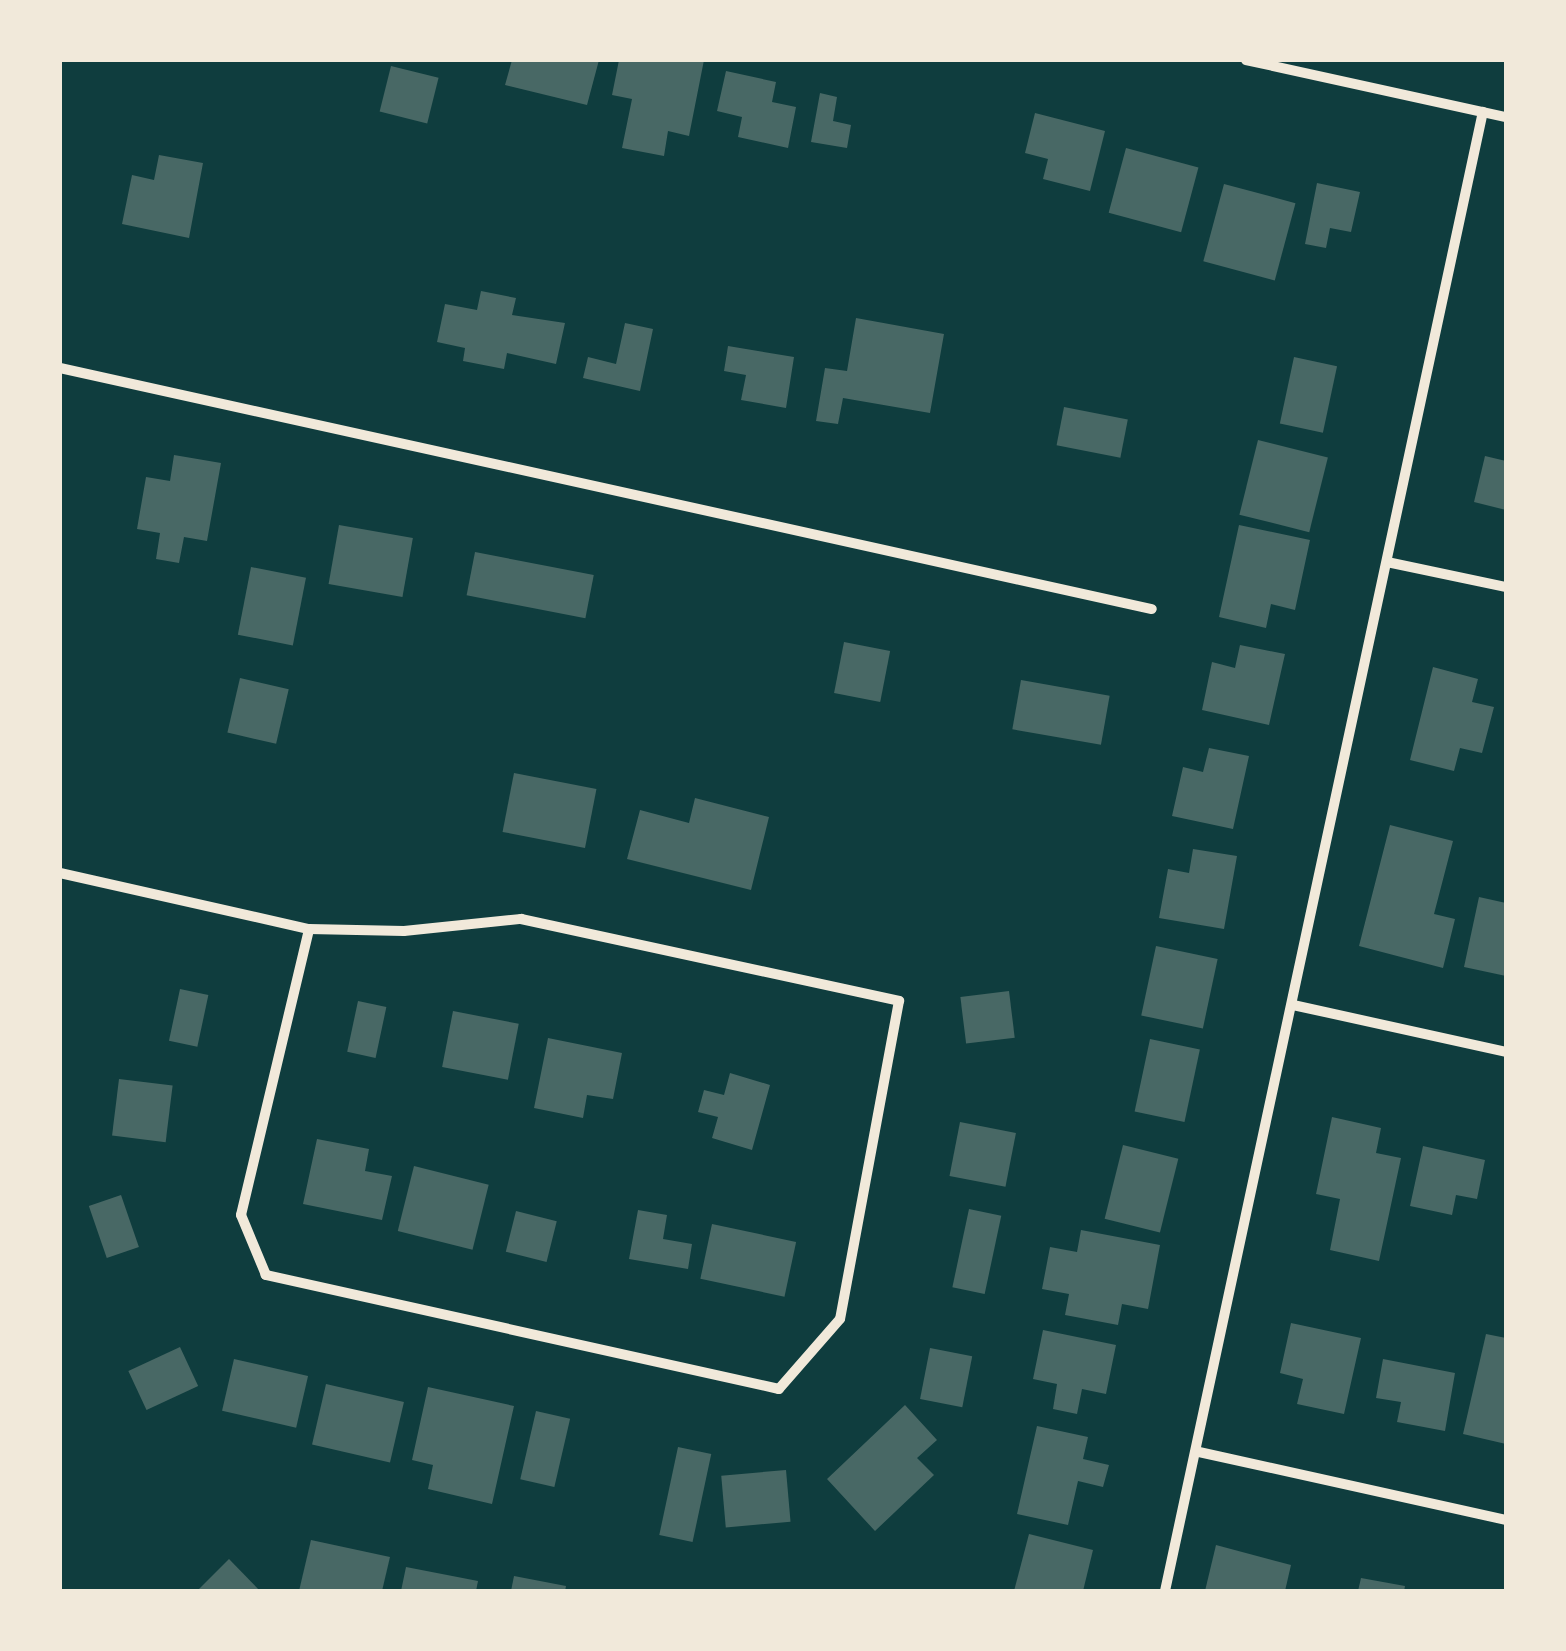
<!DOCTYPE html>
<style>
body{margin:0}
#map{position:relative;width:1566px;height:1651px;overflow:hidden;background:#0f3d3e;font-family:Bitter,serif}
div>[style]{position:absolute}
.building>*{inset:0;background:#486865;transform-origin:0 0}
.minor>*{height:10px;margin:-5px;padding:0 5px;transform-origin:5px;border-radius:5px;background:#f1e9da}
span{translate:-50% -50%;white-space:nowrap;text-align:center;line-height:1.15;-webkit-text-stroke:10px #f1e9da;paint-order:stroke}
.frame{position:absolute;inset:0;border:62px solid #f1e9da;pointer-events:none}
</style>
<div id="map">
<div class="building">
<i style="clip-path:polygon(512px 60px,599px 60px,587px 105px,505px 85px)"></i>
<i style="clip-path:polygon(619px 60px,704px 60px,689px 136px,668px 131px,664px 156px,622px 148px,632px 99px,612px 95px)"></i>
<i style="left:391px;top:66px;width:49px;height:47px;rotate:14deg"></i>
<i style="clip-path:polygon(726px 71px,776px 82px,772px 102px,796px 107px,788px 148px,738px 137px,742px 117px,717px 111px)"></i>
<i style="clip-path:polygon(820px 93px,837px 97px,833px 121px,851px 125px,847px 148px,811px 142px)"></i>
<i style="clip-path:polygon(1035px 113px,1105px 131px,1090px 191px,1043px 179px,1048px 159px,1025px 153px)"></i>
<i style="left:1126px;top:148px;width:75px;height:67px;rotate:15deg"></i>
<i style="clip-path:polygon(159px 155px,203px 163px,189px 238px,122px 224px,132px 175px,154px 180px)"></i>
<i style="clip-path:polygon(1317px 183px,1360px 192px,1351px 232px,1330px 228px,1326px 248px,1305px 244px)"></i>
<i style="left:1224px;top:184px;width:74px;height:80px;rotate:15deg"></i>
<i style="clip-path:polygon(481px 291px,516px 298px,512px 315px,565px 323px,556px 364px,507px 353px,504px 369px,463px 361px,465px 348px,437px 342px,445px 304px,477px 310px)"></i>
<i style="clip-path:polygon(856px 318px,944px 334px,930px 413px,843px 398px,838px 424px,816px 421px,825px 368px,847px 371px)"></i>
<i style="clip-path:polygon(625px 323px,653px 329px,640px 391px,583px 378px,588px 357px,616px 364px)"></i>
<i style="clip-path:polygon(728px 346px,794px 357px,786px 408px,741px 400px,746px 375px,724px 371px)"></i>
<i style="left:1294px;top:357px;width:44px;height:68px;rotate:12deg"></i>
<i style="left:1064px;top:407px;width:65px;height:39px;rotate:11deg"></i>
<i style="left:1258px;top:440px;width:72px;height:77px;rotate:14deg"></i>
<i style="clip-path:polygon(174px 455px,221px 463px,207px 541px,184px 537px,179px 563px,156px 559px,160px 533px,137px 529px,146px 477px,170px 481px)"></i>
<i style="clip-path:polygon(1485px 456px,1506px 461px,1506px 510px,1474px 502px)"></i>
<i style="left:339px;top:525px;width:75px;height:60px;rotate:10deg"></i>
<i style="clip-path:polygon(1239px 525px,1310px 540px,1295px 610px,1271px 604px,1266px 628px,1219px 617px)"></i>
<i style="left:475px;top:552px;width:121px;height:44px;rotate:11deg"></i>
<i style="left:251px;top:567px;width:56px;height:69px;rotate:11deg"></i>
<i style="left:844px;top:642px;width:47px;height:52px;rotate:11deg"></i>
<i style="clip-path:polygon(1240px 645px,1285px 654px,1269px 725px,1202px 710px,1212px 662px,1235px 668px)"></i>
<i style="clip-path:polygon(1433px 667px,1478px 679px,1472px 702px,1494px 707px,1482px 753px,1460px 748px,1454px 771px,1410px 760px)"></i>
<i style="left:240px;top:678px;width:50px;height:56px;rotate:13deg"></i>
<i style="left:1021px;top:680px;width:90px;height:50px;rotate:10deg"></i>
<i style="clip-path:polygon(1209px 748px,1249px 756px,1233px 829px,1172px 816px,1183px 767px,1203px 772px)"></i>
<i style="left:514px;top:773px;width:84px;height:60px;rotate:11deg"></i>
<i style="clip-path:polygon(695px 798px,769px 817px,751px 890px,627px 859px,640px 810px,689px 823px)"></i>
<i style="clip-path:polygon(1390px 825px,1453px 841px,1434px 914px,1455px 919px,1443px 968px,1359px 946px)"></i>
<i style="clip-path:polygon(1193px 849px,1237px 856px,1224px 929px,1159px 918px,1168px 869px,1189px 873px)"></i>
<i style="clip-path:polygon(1479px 897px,1506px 903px,1506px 976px,1464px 967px)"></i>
<i style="left:1156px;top:946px;width:63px;height:71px;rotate:12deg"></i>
<i style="left:180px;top:989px;width:29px;height:53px;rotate:12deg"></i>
<i style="left:1009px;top:991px;width:47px;height:49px;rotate:83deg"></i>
<i style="left:358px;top:1001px;width:29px;height:52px;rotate:12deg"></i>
<i style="left:453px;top:1011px;width:67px;height:57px;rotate:11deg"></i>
<i style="clip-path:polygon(548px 1038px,622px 1053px,613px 1099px,587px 1095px,583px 1118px,534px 1108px)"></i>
<i style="left:1150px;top:1039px;width:51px;height:74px;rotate:12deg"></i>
<i style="clip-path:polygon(730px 1073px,770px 1085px,752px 1150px,712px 1138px,718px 1117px,698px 1112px,704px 1090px,724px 1095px)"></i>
<i style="left:119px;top:1079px;width:54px;height:57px;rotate:7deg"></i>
<i style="clip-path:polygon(1332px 1117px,1381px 1128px,1376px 1153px,1401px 1158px,1379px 1261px,1330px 1250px,1340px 1199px,1316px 1194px)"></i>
<i style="left:960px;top:1122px;width:57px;height:55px;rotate:11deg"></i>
<i style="clip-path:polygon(317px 1139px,369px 1149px,365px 1171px,392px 1176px,382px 1220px,303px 1204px)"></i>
<i style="left:1123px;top:1145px;width:57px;height:76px;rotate:14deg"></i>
<i style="clip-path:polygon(1423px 1146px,1485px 1160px,1477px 1199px,1456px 1195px,1452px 1215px,1410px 1206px)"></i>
<i style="left:414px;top:1166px;width:77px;height:67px;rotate:14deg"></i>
<i style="left:121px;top:1195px;width:55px;height:34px;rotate:71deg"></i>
<i style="left:969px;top:1209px;width:33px;height:80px;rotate:12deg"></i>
<i style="clip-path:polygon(638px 1210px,667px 1215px,663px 1239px,692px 1244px,688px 1269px,629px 1259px)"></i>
<i style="left:516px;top:1211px;width:42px;height:42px;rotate:14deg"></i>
<i style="left:712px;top:1224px;width:86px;height:56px;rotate:12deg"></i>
<i style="clip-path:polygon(1081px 1230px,1160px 1245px,1148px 1309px,1122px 1304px,1118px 1325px,1065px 1315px,1069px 1294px,1042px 1289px,1050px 1247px,1077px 1252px)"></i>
<i style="clip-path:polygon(1291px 1323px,1361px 1338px,1344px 1414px,1297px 1404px,1303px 1379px,1280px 1373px)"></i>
<i style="clip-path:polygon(1043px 1330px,1116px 1345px,1106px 1394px,1082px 1389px,1077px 1414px,1053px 1409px,1057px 1384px,1033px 1379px)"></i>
<i style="clip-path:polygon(1486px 1334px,1506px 1338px,1506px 1444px,1463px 1434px)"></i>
<i style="left:180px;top:1347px;width:43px;height:57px;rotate:65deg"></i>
<i style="left:930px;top:1348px;width:43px;height:52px;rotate:11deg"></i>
<i style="left:234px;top:1359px;width:76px;height:53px;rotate:13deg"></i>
<i style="clip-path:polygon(1383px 1359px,1455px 1373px,1445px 1431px,1397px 1422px,1401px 1402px,1376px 1398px)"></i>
<i style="left:326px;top:1384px;width:80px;height:62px;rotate:13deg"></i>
<i style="clip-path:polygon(428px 1387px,514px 1406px,492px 1504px,428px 1489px,433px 1465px,412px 1460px)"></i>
<i style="clip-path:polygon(905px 1405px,937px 1440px,917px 1458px,934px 1475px,875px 1531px,827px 1479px)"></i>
<i style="left:536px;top:1411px;width:35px;height:70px;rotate:13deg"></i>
<i style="clip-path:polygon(1037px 1426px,1088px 1437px,1083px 1459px,1109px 1465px,1103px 1487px,1078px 1481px,1068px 1525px,1017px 1514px)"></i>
<i style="left:678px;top:1447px;width:34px;height:90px;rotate:12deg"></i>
<i style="left:786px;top:1470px;width:52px;height:65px;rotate:85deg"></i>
<i style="clip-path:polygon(1029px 1534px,1093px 1550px,1083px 1591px,1014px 1591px)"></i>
<i style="clip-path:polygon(311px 1540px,390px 1557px,382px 1591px,299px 1591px)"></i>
<i style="clip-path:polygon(1216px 1545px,1291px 1565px,1285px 1591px,1205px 1591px)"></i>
<i style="clip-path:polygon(229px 1559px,260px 1591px,197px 1591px)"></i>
<i style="clip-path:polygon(406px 1567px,478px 1581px,476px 1591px,401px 1591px)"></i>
<i style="clip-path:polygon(514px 1576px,566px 1586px,565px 1591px,511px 1591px)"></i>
<i style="clip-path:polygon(1361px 1578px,1405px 1586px,1404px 1591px,1358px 1591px)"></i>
</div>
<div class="minor">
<i style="left:1246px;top:60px;width:266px;rotate:12.4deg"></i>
<i style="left:60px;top:368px;width:1118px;rotate:12.45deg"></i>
<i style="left:1387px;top:562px;width:122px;rotate:11.9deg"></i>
<i style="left:60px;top:873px;width:255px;rotate:12.7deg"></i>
<i style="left:309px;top:929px;width:95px;rotate:1.2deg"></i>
<i style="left:404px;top:931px;width:118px;rotate:-5.9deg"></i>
<i style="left:521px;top:919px;width:387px;rotate:12.2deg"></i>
<i style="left:899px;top:1001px;width:323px;rotate:100.5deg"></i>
<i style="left:840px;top:1319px;width:93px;rotate:131.1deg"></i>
<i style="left:779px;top:1389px;width:526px;rotate:-167.47deg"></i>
<i style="left:266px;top:1275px;width:65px;rotate:-112.6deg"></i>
<i style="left:241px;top:1215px;width:294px;rotate:-76.6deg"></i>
<i style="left:1293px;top:1005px;width:218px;rotate:12.4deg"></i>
<i style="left:1199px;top:1452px;width:314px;rotate:12.5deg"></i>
<i style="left:1165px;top:1591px;width:1513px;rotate:-77.87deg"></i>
</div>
<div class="frame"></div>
</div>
